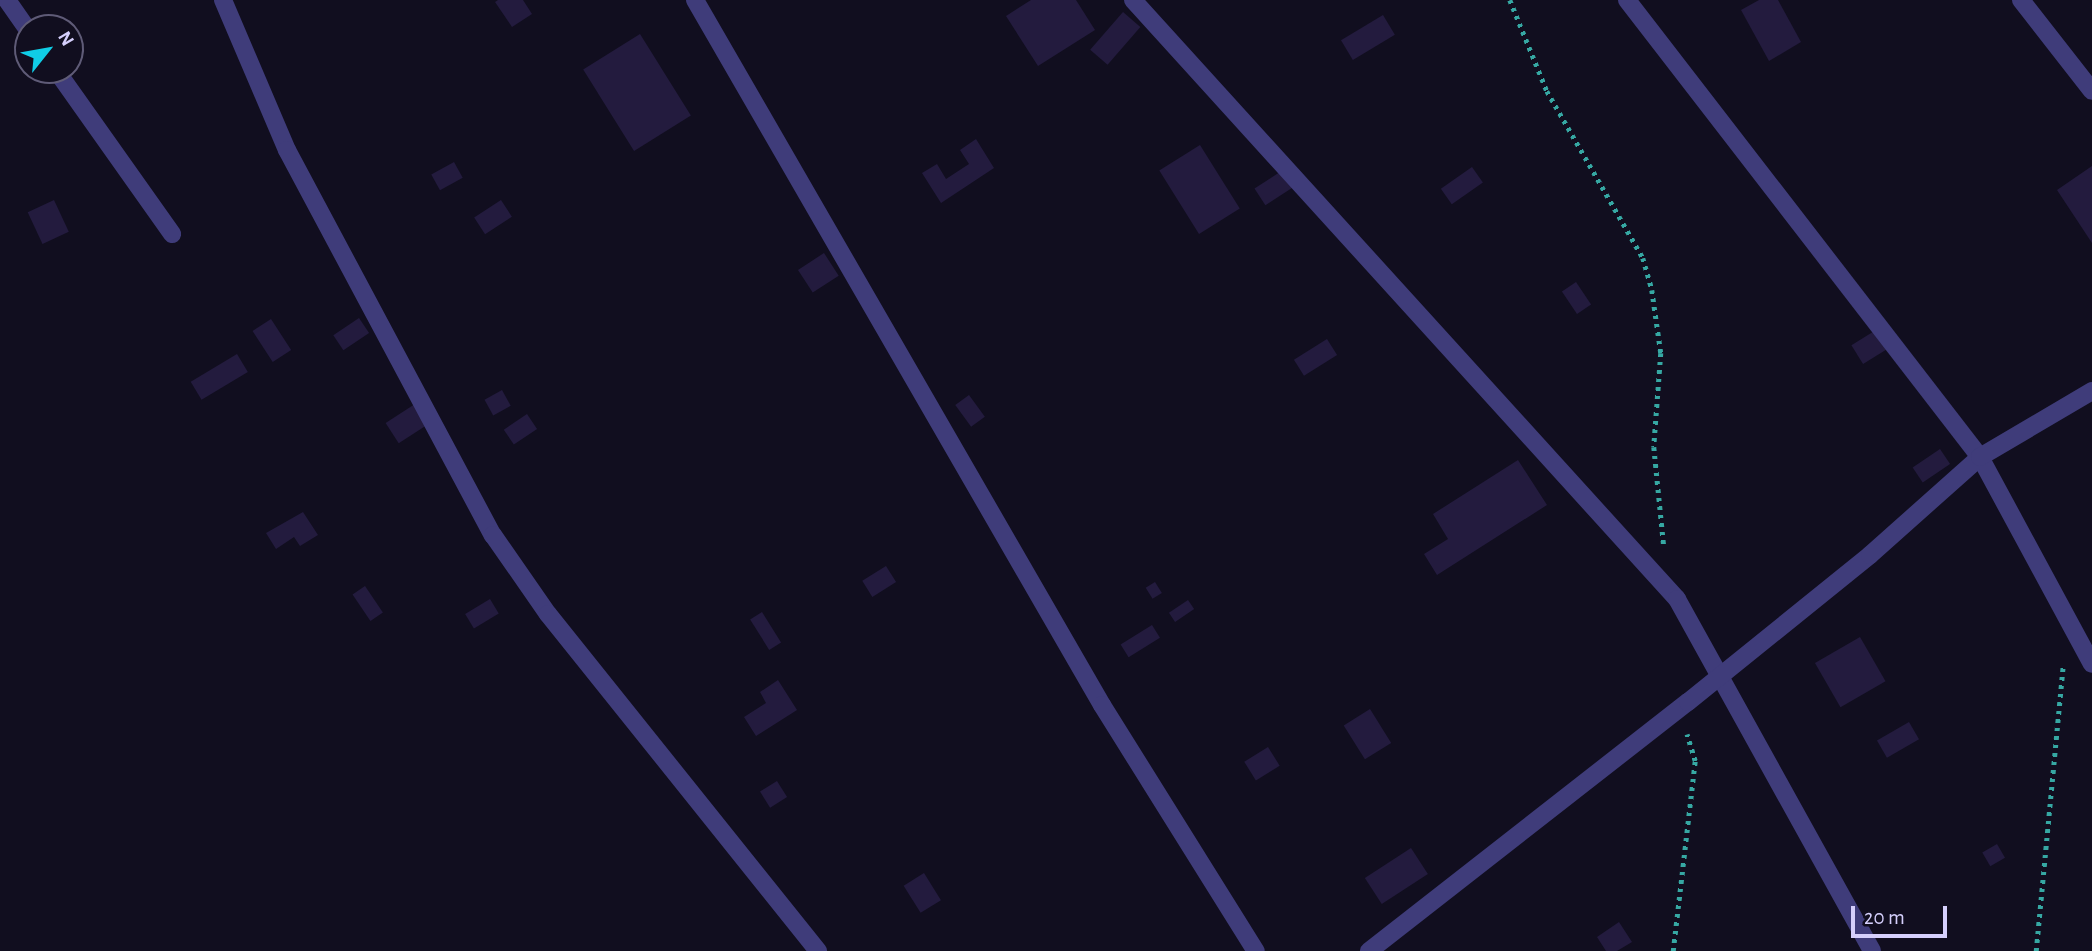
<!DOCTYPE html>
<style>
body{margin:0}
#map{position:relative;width:2092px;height:951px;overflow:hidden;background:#110e1f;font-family:"Alegreya Sans",sans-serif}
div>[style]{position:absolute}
.building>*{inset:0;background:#231b3e;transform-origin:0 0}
.path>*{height:4.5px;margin-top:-2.25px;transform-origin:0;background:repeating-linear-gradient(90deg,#36a8a3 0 3.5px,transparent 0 8.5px)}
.minor>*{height:18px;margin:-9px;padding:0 9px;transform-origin:9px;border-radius:9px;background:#3f3c7a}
span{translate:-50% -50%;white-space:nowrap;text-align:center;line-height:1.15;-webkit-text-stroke:6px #110e1f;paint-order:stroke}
.north{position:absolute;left:14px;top:14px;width:70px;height:70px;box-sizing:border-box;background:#110e1f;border:2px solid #5f5b77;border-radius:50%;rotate:59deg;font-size:19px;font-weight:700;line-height:28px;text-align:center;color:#d5cffc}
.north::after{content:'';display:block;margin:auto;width:24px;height:32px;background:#10cde6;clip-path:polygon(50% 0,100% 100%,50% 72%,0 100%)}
.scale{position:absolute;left:1851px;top:906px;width:96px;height:32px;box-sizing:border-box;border:4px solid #d5cffc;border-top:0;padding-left:9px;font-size:21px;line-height:24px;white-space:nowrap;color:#d5cffc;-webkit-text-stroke:5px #110e1f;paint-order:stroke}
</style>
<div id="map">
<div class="building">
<i style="clip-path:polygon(498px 0,523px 0,532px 14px,512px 27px,495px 2px)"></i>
<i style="clip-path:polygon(1031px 0,1076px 0,1095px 30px,1038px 66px,1006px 16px)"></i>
<i style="clip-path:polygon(1759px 0,1778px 0,1801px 42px,1769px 61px,1741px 10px)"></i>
<i style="left:1123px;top:12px;width:23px;height:50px;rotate:41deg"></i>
<i style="left:1383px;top:15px;width:23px;height:49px;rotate:59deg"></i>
<i style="left:640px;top:34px;width:96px;height:67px;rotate:58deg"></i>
<i style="clip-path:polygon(976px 139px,994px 168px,941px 203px,922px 173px,937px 164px,946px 179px,969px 164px,960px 150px)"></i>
<i style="left:1200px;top:145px;width:75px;height:48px;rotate:58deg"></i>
<i style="left:454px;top:162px;width:18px;height:26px;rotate:61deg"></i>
<i style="clip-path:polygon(2092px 166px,2092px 243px,2057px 190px)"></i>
<i style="left:1472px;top:167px;width:19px;height:38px;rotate:55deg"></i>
<i style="left:1283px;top:170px;width:20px;height:34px;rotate:57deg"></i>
<i style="left:54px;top:200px;width:35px;height:29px;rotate:65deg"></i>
<i style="left:501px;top:200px;width:20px;height:32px;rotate:57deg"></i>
<i style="left:824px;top:253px;width:27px;height:31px;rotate:57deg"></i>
<i style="left:1576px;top:282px;width:27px;height:17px;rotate:56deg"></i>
<i style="left:359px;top:318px;width:18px;height:31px;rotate:56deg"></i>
<i style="left:271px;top:319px;width:37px;height:22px;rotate:57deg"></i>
<i style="left:1876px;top:330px;width:22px;height:29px;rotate:58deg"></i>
<i style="left:1327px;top:339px;width:19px;height:39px;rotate:58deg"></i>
<i style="left:237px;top:354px;width:21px;height:54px;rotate:59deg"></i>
<i style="left:502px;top:390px;width:18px;height:20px;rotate:61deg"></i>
<i style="left:969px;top:395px;width:27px;height:17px;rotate:54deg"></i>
<i style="left:415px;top:404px;width:24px;height:35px;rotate:57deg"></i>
<i style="left:527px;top:414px;width:18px;height:28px;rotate:56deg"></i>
<i style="left:1940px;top:449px;width:18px;height:33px;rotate:56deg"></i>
<i style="clip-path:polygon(1518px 460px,1547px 505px,1437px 575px,1424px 554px,1448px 539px,1433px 514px)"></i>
<i style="clip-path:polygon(303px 512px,318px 535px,300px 546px,294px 537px,276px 549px,266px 533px)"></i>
<i style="left:886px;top:566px;width:19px;height:28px;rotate:58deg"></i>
<i style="left:1155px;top:582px;width:13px;height:11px;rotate:58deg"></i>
<i style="left:365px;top:586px;width:32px;height:15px;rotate:56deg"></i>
<i style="left:490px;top:599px;width:17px;height:29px;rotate:59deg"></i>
<i style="left:1188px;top:600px;width:11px;height:23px;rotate:56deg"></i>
<i style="left:762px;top:612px;width:36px;height:14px;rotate:58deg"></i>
<i style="left:1152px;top:625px;width:15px;height:37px;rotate:58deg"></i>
<i style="left:1860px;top:637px;width:51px;height:52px;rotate:60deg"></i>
<i style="clip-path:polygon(778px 680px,797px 710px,756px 736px,744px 717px,766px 703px,760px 692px)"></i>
<i style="left:1370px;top:709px;width:40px;height:31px;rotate:58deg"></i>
<i style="left:1909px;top:722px;width:20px;height:37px;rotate:60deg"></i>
<i style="left:1268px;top:747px;width:22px;height:28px;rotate:58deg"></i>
<i style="left:777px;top:781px;width:19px;height:20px;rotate:58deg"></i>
<i style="left:1997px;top:844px;width:16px;height:17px;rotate:60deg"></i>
<i style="left:1411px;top:848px;width:31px;height:55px;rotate:57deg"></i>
<i style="left:924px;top:873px;width:32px;height:24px;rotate:58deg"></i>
<i style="clip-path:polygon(1619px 922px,1632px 942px,1617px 951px,1606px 951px,1597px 937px)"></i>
</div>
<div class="path">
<i style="left:1510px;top:0;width:98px;rotate:67.9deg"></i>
<i style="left:1547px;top:91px;width:193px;rotate:60.1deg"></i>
<i style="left:1643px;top:258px;width:33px;rotate:74deg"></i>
<i style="left:1652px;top:290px;width:64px;rotate:81.9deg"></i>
<i style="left:1661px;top:353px;width:94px;rotate:94.3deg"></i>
<i style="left:1654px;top:447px;width:100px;rotate:84.3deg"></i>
<i style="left:1673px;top:951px;width:191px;rotate:-83.4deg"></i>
<i style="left:1695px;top:761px;width:28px;rotate:-107deg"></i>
<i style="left:2036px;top:951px;width:288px;rotate:-84.6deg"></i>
</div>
<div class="minor">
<i style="left:7px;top:0;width:37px;rotate:55deg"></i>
<i style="left:223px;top:0;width:163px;rotate:66.9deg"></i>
<i style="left:287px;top:150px;width:437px;rotate:61.9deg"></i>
<i style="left:493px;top:535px;width:96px;rotate:55.2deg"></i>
<i style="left:548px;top:614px;width:432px;rotate:51.3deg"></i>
<i style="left:695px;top:0;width:814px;rotate:60deg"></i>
<i style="left:1102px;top:705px;width:290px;rotate:58deg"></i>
<i style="left:1133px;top:0;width:809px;rotate:47.75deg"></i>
<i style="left:1677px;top:599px;width:402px;rotate:61deg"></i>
<i style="left:1627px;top:0;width:577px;rotate:52.32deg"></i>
<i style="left:1980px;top:457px;width:235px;rotate:61.6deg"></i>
<i style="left:2021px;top:0;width:115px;rotate:52deg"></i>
<i style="left:56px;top:70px;width:201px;rotate:54.7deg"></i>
<i style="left:1369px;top:951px;width:405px;rotate:-38deg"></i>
<i style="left:1688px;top:702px;width:234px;rotate:-38.9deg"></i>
<i style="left:1870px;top:555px;width:147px;rotate:-41.7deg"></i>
<i style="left:1980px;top:457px;width:130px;rotate:-30.5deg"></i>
</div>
<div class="north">N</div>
<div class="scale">20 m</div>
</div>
